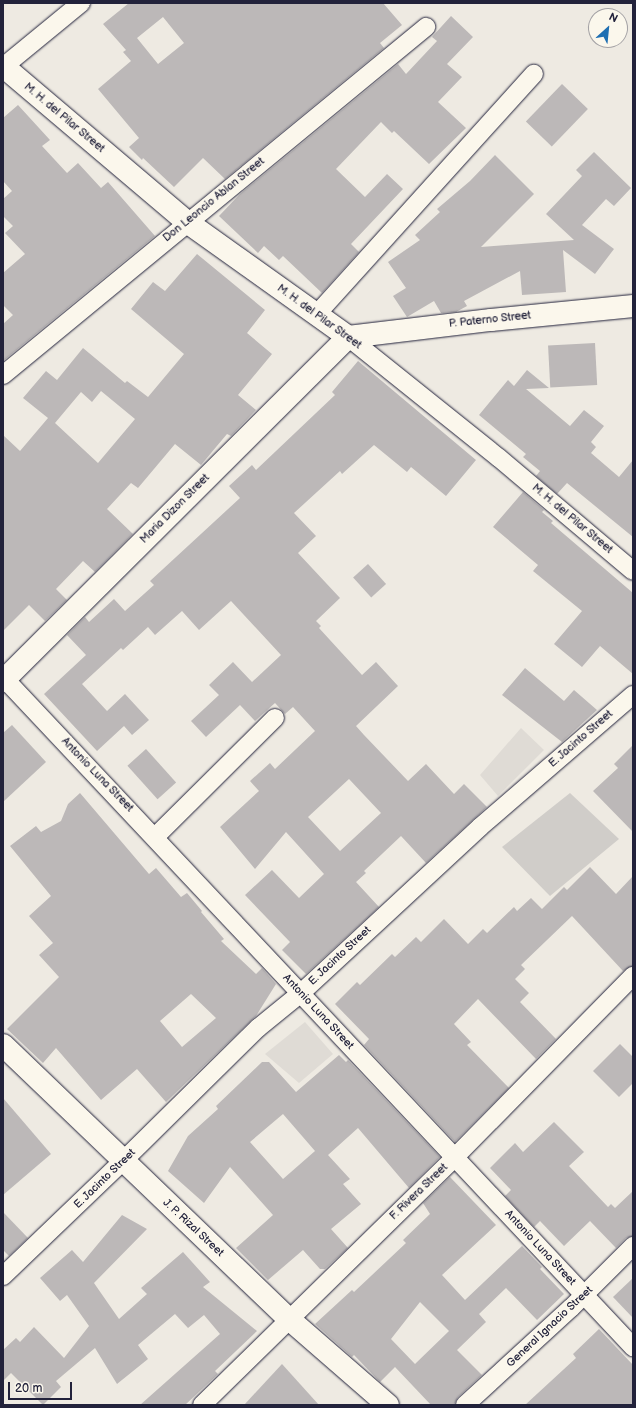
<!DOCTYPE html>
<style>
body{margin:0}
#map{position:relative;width:636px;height:1408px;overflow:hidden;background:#eeeae2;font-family:"Balsamiq Sans",sans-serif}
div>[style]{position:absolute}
.built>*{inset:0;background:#dfdbd5}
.green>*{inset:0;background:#d0cdc9}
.building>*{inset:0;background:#bcb8b8;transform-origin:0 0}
.roads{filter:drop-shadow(0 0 1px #22223b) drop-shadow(0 0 1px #22223b)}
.minor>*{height:18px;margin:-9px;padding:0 9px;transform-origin:9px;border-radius:9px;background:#fbf7ec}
.tertiary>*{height:22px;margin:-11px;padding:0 11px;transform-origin:11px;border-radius:11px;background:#fbf7ec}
.secondary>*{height:22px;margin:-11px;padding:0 11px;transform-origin:11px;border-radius:11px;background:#fbf7ec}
span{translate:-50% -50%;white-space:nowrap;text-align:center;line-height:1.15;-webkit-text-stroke:3.5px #fbf7ec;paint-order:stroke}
.street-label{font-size:11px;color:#22223b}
.frame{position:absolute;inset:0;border:4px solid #22223b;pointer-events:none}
.north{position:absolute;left:588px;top:8px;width:40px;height:40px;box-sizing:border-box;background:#fbf7ec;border:1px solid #a4a2a5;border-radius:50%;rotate:27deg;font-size:11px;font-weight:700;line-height:16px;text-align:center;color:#22223b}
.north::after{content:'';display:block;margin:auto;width:14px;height:18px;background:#1f6fb2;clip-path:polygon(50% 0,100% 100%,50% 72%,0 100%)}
.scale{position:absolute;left:8px;top:1382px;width:64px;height:18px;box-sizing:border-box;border:2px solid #22223b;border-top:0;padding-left:5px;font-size:12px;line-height:14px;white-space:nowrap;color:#22223b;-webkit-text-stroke:3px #fbf7ec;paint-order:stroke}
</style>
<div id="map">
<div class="built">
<i style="clip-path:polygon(521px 728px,544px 750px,498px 796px,480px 775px)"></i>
<i style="clip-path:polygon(305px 1022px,333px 1054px,299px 1083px,265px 1054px)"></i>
</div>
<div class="green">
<i style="clip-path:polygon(570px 793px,619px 839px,550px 896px,502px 847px)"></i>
</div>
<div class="building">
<i style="clip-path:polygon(evenodd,129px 3px,383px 3px,402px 25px,380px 43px,384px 48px,225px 179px,203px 158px,174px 187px,143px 158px,142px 160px,129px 147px,139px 138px,98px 89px,131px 61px,123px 52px,126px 50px,103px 24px,129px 3px,163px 17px,184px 43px,158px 64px,137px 38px,163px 17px)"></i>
<i style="clip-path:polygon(451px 16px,473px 37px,447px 64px,462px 77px,438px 102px,466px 128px,429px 164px,394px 131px,392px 133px,381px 122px,336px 169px,365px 197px,387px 174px,403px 189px,351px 244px,359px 252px,322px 293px,283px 256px,279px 260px,264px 246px,258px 253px,219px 216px,240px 194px,398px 64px,406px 74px,437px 41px,432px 37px)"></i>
<i style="left:562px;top:84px;width:36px;height:52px;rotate:44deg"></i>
<i style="clip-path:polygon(18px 105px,50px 140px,42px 146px,67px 173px,78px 163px,101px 188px,108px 182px,155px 236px,3px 361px,3px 324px,13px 315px,3px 305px,3px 273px,25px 254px,5px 233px,13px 226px,3px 216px,3px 199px,12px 191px,3px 181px,3px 118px)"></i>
<i style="clip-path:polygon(594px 152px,631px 188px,614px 206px,606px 199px,582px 225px,614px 249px,595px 274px,563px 250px,566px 292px,522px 295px,520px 271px,464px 301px,467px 306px,456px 312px,441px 313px,434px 301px,407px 317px,393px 296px,406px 288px,388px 262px,420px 240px,415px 235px,440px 212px,437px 209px,470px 181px,495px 155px,534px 194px,481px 247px,574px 240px,546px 214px,582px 176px,576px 170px)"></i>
<i style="clip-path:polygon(evenodd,197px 254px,265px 310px,247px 333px,272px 354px,238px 395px,256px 410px,231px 436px,227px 434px,201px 465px,175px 444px,138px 488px,131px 483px,107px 509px,133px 534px,95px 572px,83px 561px,56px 589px,67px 600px,45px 621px,29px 605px,3px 631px,3px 435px,20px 451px,48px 418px,23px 398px,46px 371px,57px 380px,83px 348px,125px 383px,127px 381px,148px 397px,184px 354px,131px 309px,153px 282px,165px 291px,197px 254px,101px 391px,135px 419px,98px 463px,55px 423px,81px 392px,92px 402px,101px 391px)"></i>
<i style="left:595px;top:343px;width:42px;height:47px;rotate:87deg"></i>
<i style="clip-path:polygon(evenodd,358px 361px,476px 460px,446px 496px,411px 467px,407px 472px,374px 445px,342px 474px,340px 471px,294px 513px,316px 536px,298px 553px,340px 598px,316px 621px,321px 626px,319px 628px,362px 675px,376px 662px,398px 686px,356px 726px,364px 735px,408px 781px,426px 764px,454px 794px,464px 784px,487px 807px,426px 863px,401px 836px,364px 871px,366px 873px,356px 882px,379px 907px,306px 974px,282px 950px,290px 942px,245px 895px,272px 870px,299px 898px,324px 874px,286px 832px,255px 869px,220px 827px,259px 791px,250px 781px,270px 763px,275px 769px,315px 731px,293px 707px,285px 714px,275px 703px,255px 721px,240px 705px,206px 737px,191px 721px,219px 695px,209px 685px,233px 662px,252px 682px,281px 655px,231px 601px,199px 630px,182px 611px,155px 635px,148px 627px,123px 650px,121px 648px,82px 684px,107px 711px,125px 694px,149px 720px,132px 735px,124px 726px,97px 751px,44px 694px,86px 655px,67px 635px,85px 617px,89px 622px,114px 599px,125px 611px,154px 585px,150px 581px,240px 498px,229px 486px,252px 465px,256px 470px,335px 395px,332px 392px,358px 361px,349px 779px,381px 813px,340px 851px,308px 817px,349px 779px)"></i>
<i style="clip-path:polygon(527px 370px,549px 388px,526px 389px,570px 426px,584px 410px,604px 426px,591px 442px,596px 447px,591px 453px,619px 477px,633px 460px,633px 537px,567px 483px,557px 494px,536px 476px,540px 471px,523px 457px,526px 454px,479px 415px,508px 380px,514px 386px)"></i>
<i style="clip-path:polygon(523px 492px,544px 510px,542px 512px,553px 521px,551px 523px,633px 593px,633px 674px,600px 646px,582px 667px,554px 644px,582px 611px,533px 571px,538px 565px,493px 527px)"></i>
<i style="left:368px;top:564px;width:27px;height:20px;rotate:48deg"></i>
<i style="clip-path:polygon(525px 668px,564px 701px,574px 690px,597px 710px,562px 742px,502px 695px)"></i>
<i style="clip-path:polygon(12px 725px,46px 762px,3px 802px,3px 733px)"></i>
<i style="clip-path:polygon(633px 745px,633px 832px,593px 791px,618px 768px,614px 764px)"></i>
<i style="left:146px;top:749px;width:45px;height:25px;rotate:48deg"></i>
<i style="clip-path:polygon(evenodd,80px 793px,149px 874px,156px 868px,181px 897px,187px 893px,202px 911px,201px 912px,224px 939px,221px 941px,256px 974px,262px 968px,276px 984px,256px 1016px,166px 1102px,137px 1069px,101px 1100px,56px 1048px,43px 1063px,7px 1029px,59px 977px,39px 955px,53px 943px,29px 916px,51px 896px,10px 846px,36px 826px,41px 832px,61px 821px,68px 804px,80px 793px,191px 994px,216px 1018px,182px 1047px,160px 1021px,191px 994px)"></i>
<i style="clip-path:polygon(590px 867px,616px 894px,633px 876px,633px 966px,623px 971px,572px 916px,521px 965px,525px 969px,515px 979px,529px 993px,520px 1002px,556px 1039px,536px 1059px,478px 999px,454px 1024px,471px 1042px,467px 1045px,509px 1088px,455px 1142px,364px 1045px,369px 1039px,335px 1004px,357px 982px,360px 985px,392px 954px,395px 957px,416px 937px,421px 942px,444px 919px,468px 944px,483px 929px,487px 933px,514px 907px,517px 911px,531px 898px,542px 909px,564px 887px,567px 890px)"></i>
<i style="clip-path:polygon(620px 1044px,633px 1057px,633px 1083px,619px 1097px,593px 1071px)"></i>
<i style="clip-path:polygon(evenodd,339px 1055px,346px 1062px,348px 1060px,440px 1157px,409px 1188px,358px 1128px,328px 1155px,350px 1179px,343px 1184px,361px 1204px,331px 1229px,348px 1248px,325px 1269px,320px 1269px,303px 1250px,268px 1280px,236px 1248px,273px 1215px,230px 1167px,204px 1203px,168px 1171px,188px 1136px,218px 1109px,216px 1106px,262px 1062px,269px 1062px,296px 1092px,339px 1055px,283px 1114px,315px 1151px,283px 1179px,250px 1142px,283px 1114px)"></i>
<i style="clip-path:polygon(3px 1098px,51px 1154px,3px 1195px)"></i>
<i style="clip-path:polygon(554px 1122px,584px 1152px,569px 1166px,608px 1207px,611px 1204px,615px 1208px,633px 1191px,633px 1236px,626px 1238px,616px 1248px,590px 1221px,564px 1246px,540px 1221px,534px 1227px,505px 1196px,511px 1190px,490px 1168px,515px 1143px,523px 1152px)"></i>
<i style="clip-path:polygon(evenodd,450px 1177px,496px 1225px,442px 1275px,465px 1300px,522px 1246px,542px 1267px,540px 1269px,564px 1294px,537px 1320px,506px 1288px,479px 1314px,486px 1322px,457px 1350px,482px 1375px,458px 1397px,454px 1405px,431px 1405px,395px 1367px,380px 1382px,354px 1355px,352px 1357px,315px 1324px,352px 1290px,354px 1292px,406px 1243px,403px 1240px,430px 1214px,423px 1203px,450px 1177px,420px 1302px,449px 1331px,415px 1364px,391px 1339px,420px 1302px)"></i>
<i style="clip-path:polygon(3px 1212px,28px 1238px,9px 1256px,3px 1250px)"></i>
<i style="clip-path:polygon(122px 1215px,147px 1229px,94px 1283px,119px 1319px,147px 1294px,141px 1288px,183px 1252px,210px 1282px,203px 1287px,257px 1331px,215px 1371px,218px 1374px,185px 1405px,140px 1405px,220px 1334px,204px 1315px,188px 1328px,175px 1314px,138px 1345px,148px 1359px,117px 1384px,95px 1348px,56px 1381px,61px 1387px,43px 1405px,11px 1373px,3px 1381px,3px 1350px,16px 1338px,20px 1342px,34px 1327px,64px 1358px,89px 1326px,67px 1295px,60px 1301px,40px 1278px,72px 1250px,83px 1262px)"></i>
<i style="clip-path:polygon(633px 1278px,633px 1318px,613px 1297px)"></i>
<i style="clip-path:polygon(599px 1329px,633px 1365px,633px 1405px,525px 1405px,576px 1358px,573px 1354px)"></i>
<i style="clip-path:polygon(282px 1364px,319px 1405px,244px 1405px)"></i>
</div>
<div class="roads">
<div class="minor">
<i style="left:3px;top:67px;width:101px;rotate:-39.4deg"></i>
<i style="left:316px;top:315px;width:325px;rotate:-47.9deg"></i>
<i style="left:348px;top:337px;width:193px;rotate:38.7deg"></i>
<i style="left:499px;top:458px;width:175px;rotate:40.1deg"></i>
<i style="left:3px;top:375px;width:548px;rotate:-39.44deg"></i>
<i style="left:3px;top:677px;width:920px;rotate:46.76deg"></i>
<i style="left:155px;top:837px;width:169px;rotate:-44.8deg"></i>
<i style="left:3px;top:1276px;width:166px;rotate:-43.8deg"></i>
<i style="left:123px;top:1161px;width:190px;rotate:-44.6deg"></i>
<i style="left:258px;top:1028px;width:55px;rotate:-39.1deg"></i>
<i style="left:301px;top:993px;width:244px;rotate:-42.8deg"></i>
<i style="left:480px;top:827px;width:202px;rotate:-40.8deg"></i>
<i style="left:202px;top:1405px;width:354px;rotate:-44.4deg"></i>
<i style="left:455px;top:1157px;width:254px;rotate:-45.5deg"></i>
<i style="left:465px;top:1405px;width:144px;rotate:-42.5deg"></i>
<i style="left:571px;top:1308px;width:88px;rotate:-45deg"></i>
</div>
<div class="tertiary">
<i style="left:3px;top:66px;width:241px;rotate:40.3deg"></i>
<i style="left:187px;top:222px;width:198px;rotate:35.5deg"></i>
</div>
<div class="secondary">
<i style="left:3px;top:681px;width:487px;rotate:-44.9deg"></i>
<i style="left:348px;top:337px;width:144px;rotate:-6.8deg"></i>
<i style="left:491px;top:320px;width:143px;rotate:-5.6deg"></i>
<i style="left:3px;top:1045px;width:396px;rotate:43.8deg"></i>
<i style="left:289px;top:1319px;width:131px;rotate:41deg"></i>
</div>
</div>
<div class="street-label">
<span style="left:64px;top:118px;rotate:40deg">M. H. del Pilar Street</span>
<span style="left:214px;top:200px;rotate:-39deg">Don Leoncio Ablan Street</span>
<span style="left:319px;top:317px;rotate:36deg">M. H. del Pilar Street</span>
<span style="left:490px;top:320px;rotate:-6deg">P. Paterno Street</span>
<span style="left:175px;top:509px;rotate:-45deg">Maria Dizon Street</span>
<span style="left:572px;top:519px;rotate:40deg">M. H. del Pilar Street</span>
<span style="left:581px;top:739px;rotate:-41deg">E. Jacinto Street</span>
<span style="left:97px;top:775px;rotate:46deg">Antonio Luna Street</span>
<span style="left:340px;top:956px;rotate:-43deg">E. Jacinto Street</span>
<span style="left:318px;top:1012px;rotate:47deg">Antonio Luna Street</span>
<span style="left:105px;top:1179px;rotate:-44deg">E. Jacinto Street</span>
<span style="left:419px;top:1192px;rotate:-44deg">F. Rivera Street</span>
<span style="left:193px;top:1228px;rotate:43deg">J. P. Rizal Street</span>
<span style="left:540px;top:1248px;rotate:47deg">Antonio Luna Street</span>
<span style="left:550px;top:1327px;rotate:-43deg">General Ignacio Street</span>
</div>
<div class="frame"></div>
<div class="north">N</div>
<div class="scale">20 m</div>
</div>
